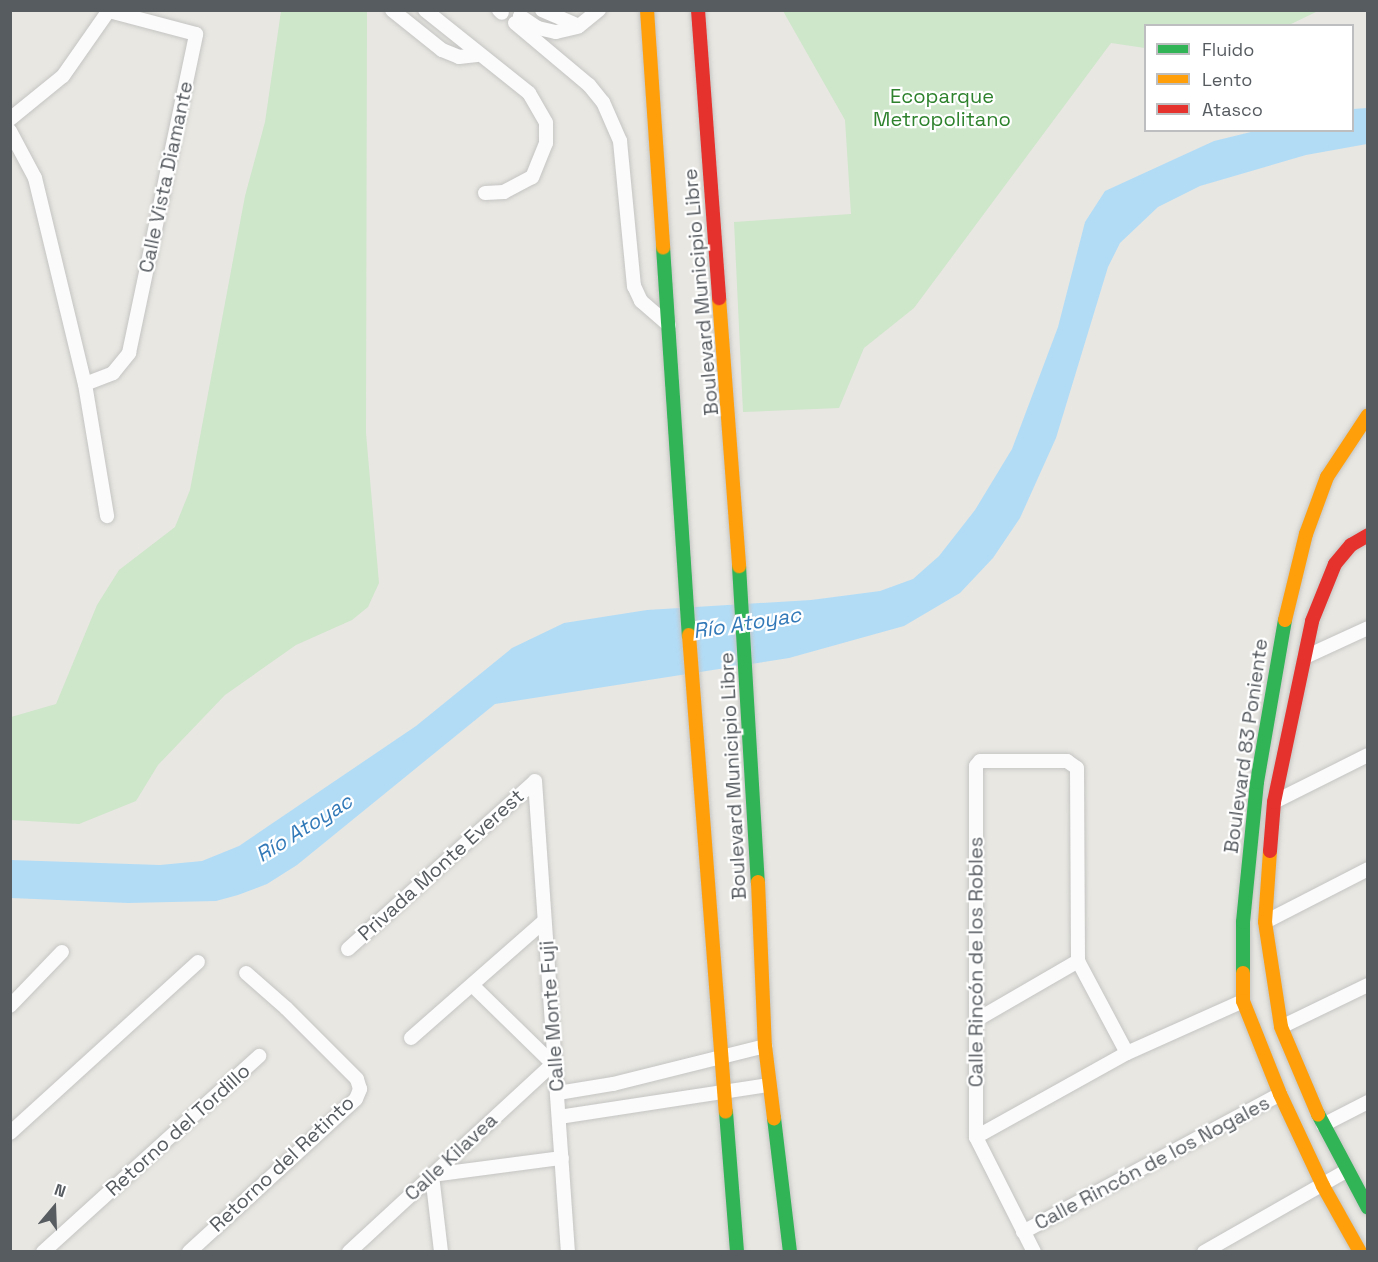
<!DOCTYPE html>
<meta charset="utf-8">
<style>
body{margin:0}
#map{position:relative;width:1378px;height:1262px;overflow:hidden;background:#e8e7e2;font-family:"Space Grotesk",sans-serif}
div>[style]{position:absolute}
.green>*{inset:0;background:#cee6ca}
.water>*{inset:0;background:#b2dcf6}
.roads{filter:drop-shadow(0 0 2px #c4c4c3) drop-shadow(0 0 2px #c4c4c3)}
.street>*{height:14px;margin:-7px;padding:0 7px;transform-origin:7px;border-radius:7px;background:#fcfbfb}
.fast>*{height:14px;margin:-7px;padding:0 7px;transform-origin:7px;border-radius:7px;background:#30b455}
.slow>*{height:14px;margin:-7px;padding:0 7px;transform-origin:7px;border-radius:7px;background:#ff9f0a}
.jam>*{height:14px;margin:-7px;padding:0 7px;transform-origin:7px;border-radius:7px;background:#e5322d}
span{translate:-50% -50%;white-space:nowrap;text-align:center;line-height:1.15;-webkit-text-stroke:4.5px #fff;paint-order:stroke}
.park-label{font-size:20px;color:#2e822e}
.street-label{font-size:20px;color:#575c61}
.water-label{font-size:21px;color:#3279b8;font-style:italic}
.frame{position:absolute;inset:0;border:12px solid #575c61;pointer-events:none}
.legend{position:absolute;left:1144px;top:24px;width:210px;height:108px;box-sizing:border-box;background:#fff;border:2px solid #bcbec0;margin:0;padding:8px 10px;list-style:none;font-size:18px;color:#575c61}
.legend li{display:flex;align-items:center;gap:12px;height:30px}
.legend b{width:30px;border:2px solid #bcbec0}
.north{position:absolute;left:24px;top:1178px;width:60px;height:60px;-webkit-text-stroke:4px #fff;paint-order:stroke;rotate:19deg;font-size:16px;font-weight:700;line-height:24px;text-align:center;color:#575c61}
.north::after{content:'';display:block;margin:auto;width:21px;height:27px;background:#575c61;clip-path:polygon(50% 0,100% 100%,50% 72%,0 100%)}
</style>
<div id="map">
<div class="green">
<i style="clip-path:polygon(281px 11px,367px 11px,366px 433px,379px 583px,368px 607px,352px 620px,296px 645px,225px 695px,158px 765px,136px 801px,79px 824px,11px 820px,11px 717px,56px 704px,97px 605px,119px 570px,175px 527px,190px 490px,245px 196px,265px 122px)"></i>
<i style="clip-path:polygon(783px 11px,1318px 11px,1289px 25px,1146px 26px,1145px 48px,1111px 43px,914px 308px,864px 348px,839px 408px,743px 412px,734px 222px,851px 214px,845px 120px)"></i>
</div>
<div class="water">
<i style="clip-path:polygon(1367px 108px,1367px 144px,1306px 155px,1200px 186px,1158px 207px,1120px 243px,1108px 267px,1056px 438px,1020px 518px,993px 558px,960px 593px,904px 626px,789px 658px,495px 704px,297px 865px,267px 884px,238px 895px,216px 901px,128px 903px,11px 898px,11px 860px,160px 865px,202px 861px,239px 846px,416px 726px,512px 648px,564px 623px,647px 610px,811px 600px,880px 591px,913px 579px,939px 556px,975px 510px,1012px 449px,1058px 327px,1085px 222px,1105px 191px,1214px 141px,1255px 131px,1352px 130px,1353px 109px)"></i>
</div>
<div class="roads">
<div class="street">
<i style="left:392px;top:10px;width:64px;rotate:38.7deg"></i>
<i style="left:442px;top:50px;width:18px;rotate:22deg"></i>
<i style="left:459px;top:57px;width:18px;rotate:-6deg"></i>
<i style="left:425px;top:10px;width:133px;rotate:38.6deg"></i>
<i style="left:529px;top:93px;width:34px;rotate:60deg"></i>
<i style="left:546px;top:123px;width:20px;rotate:90deg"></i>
<i style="left:546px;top:143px;width:37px;rotate:112deg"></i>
<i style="left:532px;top:177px;width:32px;rotate:152deg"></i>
<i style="left:504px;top:192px;width:19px;rotate:177deg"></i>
<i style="left:499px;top:10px;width:4px;rotate:45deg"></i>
<i style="left:542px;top:10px;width:40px;rotate:23.4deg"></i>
<i style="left:579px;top:26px;width:26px;rotate:-39deg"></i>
<i style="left:520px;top:16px;width:22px;rotate:34deg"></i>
<i style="left:538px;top:28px;width:18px;rotate:13deg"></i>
<i style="left:556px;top:32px;width:22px;rotate:-13deg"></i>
<i style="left:515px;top:23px;width:97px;rotate:40deg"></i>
<i style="left:589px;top:85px;width:22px;rotate:51deg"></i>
<i style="left:603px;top:102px;width:43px;rotate:66.4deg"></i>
<i style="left:620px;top:141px;width:146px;rotate:84.5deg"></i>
<i style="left:634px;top:286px;width:17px;rotate:65deg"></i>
<i style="left:641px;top:301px;width:37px;rotate:41deg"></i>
<i style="left:10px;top:119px;width:68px;rotate:-39.1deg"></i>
<i style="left:63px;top:76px;width:80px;rotate:-55.1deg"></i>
<i style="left:10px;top:131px;width:53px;rotate:62deg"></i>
<i style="left:35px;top:178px;width:212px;rotate:76.4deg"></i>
<i style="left:85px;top:384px;width:134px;rotate:80.5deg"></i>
<i style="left:85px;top:384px;width:30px;rotate:-21deg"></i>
<i style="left:113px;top:373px;width:26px;rotate:-51deg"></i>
<i style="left:129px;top:353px;width:326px;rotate:-78.1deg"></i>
<i style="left:196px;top:34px;width:90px;rotate:-165.2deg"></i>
<i style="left:1305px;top:657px;width:69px;rotate:-24.7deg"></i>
<i style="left:535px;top:781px;width:472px;rotate:86deg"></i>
<i style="left:1274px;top:802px;width:105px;rotate:-26.6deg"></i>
<i style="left:1265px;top:922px;width:116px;rotate:-27.2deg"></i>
<i style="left:348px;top:949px;width:251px;rotate:-41.9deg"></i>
<i style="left:10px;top:1006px;width:75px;rotate:-46.1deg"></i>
<i style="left:978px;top:1019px;width:116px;rotate:-30.1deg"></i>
<i style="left:1281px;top:1027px;width:97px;rotate:-25.8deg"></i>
<i style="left:411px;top:1038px;width:177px;rotate:-41.3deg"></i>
<i style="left:558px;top:1093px;width:56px;rotate:-9.3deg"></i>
<i style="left:613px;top:1084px;width:157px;rotate:-14deg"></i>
<i style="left:559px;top:1117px;width:211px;rotate:-8.7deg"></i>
<i style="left:1323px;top:1125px;width:51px;rotate:-27.1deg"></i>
<i style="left:10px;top:1133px;width:254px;rotate:-42.3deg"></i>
<i style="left:976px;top:1137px;width:173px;rotate:-29.1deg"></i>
<i style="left:1127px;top:1053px;width:127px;rotate:-24.1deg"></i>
<i style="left:432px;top:1175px;width:131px;rotate:-7.5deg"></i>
<i style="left:432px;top:1175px;width:78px;rotate:83.3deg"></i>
<i style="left:1023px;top:1232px;width:292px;rotate:-28.2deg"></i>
<i style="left:43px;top:1252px;width:292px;rotate:-42.2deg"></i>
<i style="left:189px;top:1252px;width:226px;rotate:-42.5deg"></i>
<i style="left:356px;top:1099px;width:11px;rotate:-68deg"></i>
<i style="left:360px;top:1089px;width:10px;rotate:-107deg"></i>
<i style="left:357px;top:1079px;width:100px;rotate:-135deg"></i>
<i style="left:286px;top:1008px;width:53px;rotate:-138.8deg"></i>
<i style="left:349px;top:1252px;width:277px;rotate:-42.7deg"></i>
<i style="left:553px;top:1064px;width:112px;rotate:-135.7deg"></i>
<i style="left:1034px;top:1252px;width:129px;rotate:-116.8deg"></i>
<i style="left:976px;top:1137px;width:371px;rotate:-90deg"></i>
<i style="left:976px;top:766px;width:6px;rotate:-51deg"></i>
<i style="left:980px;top:761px;width:87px"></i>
<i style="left:1067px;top:761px;width:12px;rotate:35deg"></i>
<i style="left:1077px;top:768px;width:193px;rotate:89.7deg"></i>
<i style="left:1078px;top:961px;width:104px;rotate:62deg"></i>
<i style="left:1204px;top:1252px;width:163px;rotate:-29.7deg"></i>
</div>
<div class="fast">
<i style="left:663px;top:247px;width:389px;rotate:86.2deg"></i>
<i style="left:739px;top:566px;width:317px;rotate:86.6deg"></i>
<i style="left:1243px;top:973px;width:51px;rotate:-90deg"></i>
<i style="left:1243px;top:922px;width:141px;rotate:-84.3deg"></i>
<i style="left:1257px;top:782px;width:164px;rotate:-80.2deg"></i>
<i style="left:726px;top:1112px;width:140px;rotate:85.5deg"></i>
<i style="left:1318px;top:1114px;width:106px;rotate:62deg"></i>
<i style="left:774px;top:1118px;width:135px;rotate:83.2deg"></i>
</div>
<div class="slow">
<i style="left:647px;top:10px;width:238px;rotate:86.1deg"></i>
<i style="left:719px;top:298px;width:269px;rotate:85.7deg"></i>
<i style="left:1285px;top:620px;width:89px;rotate:-76.3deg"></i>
<i style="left:1306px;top:534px;width:61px;rotate:-69.8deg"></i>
<i style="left:1327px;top:477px;width:74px;rotate:-56.5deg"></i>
<i style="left:689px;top:635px;width:478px;rotate:85.6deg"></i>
<i style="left:1270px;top:851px;width:71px;rotate:94deg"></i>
<i style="left:1265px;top:922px;width:106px;rotate:81.3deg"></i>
<i style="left:1281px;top:1027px;width:95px;rotate:67deg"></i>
<i style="left:758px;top:882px;width:164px;rotate:87.6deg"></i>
<i style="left:765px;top:1046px;width:73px;rotate:82.9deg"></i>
<i style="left:1243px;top:973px;width:28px;rotate:90deg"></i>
<i style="left:1243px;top:1001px;width:100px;rotate:68.3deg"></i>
<i style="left:1280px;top:1094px;width:102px;rotate:64.9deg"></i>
<i style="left:1323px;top:1186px;width:76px;rotate:60.7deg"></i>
</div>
<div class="jam">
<i style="left:698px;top:10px;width:289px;rotate:85.8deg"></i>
<i style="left:1270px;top:851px;width:49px;rotate:-85.3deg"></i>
<i style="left:1274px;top:802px;width:185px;rotate:-78.1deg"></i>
<i style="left:1312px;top:621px;width:61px;rotate:-68deg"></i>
<i style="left:1335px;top:564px;width:25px;rotate:-50deg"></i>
<i style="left:1351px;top:545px;width:20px;rotate:-30deg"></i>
</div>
</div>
<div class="park-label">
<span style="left:942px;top:108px">Ecoparque<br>Metropolitano</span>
</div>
<div class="street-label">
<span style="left:166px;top:177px;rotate:-78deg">Calle Vista Diamante</span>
<span style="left:701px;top:292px;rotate:-95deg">Boulevard Municipio Libre</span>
<span style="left:1246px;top:746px;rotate:-82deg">Boulevard 83 Poniente</span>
<span style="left:733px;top:776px;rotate:-93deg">Boulevard Municipio Libre</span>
<span style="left:441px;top:865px;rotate:-42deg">Privada Monte Everest</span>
<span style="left:976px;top:962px;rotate:-90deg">Calle Rincón de los Robles</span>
<span style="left:552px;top:1016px;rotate:-94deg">Calle Monte Fuji</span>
<span style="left:178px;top:1130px;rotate:-42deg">Retorno del Tordillo</span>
<span style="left:451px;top:1157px;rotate:-43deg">Calle Kilavea</span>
<span style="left:1152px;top:1163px;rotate:-28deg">Calle Rincón de los Nogales</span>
<span style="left:282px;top:1164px;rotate:-43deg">Retorno del Retinto</span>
</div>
<div class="water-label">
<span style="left:747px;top:623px;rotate:-9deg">Río Atoyac</span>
<span style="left:304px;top:828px;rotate:-32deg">Río Atoyac</span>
</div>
<div class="frame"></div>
<ul class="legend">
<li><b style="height:8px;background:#30b455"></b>Fluido</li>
<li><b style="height:8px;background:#ff9f0a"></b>Lento</li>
<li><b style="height:8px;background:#e5322d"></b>Atasco</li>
</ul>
<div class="north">N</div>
</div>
